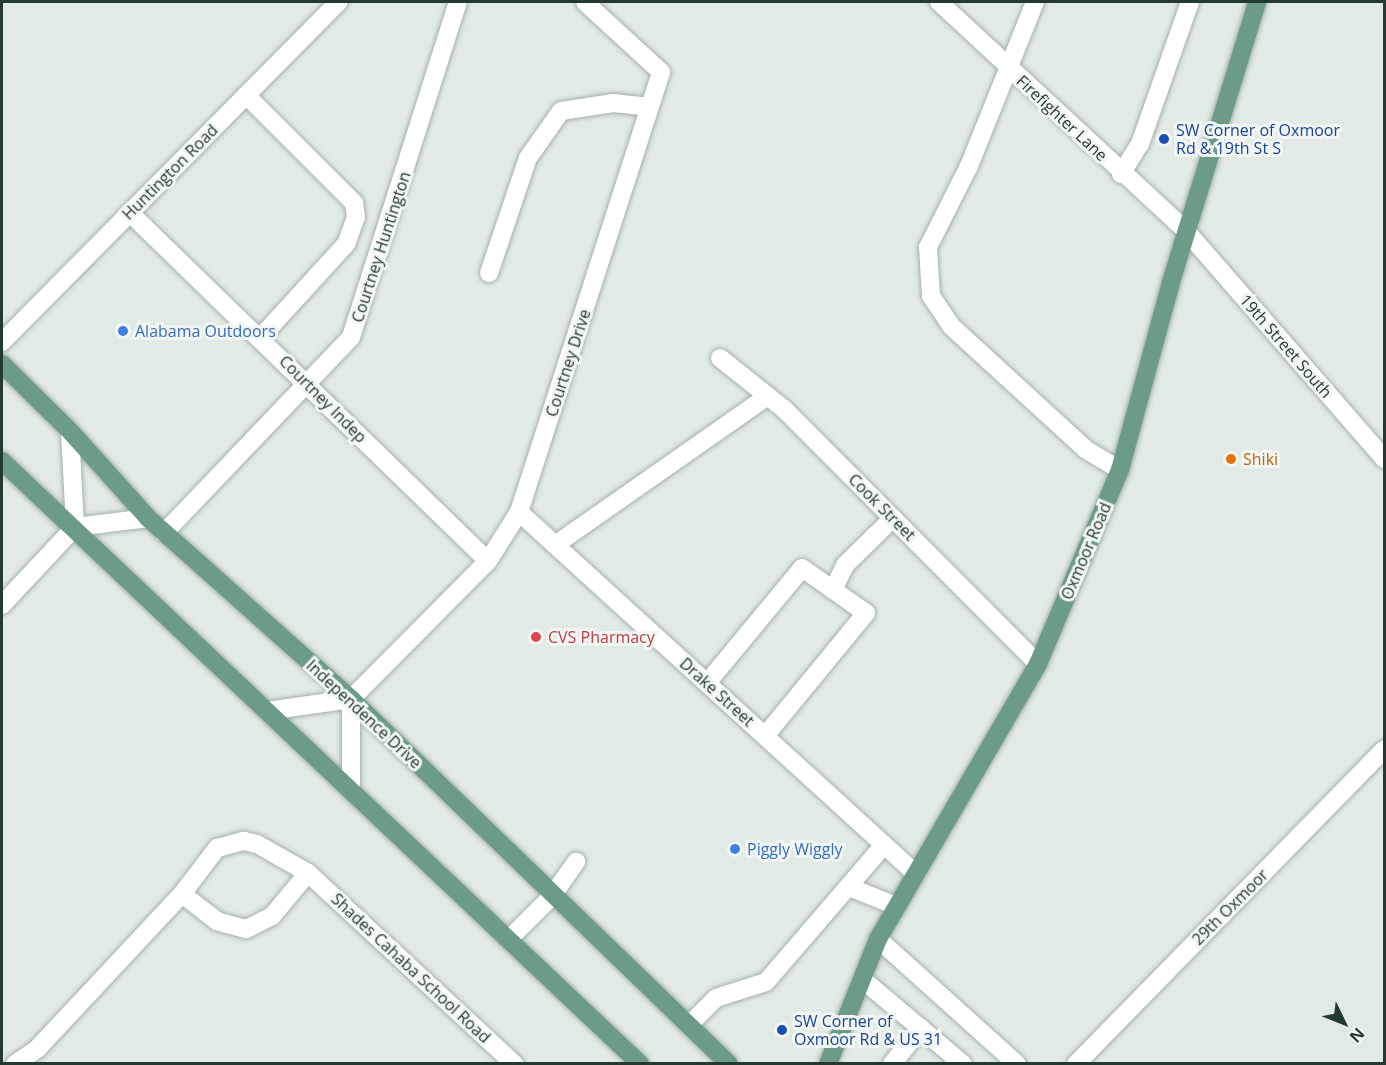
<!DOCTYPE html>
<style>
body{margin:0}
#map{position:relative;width:1386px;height:1065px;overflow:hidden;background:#e2eae5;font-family:"Open Sans",sans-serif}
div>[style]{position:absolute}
.roads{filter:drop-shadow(0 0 2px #a5b1ab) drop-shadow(0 0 2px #a5b1ab)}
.minor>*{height:18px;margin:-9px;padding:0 9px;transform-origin:9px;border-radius:9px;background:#fff}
.major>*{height:18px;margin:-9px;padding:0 9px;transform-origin:9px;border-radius:9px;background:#6c9b86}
.dots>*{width:16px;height:16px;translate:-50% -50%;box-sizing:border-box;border:3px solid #f2f7f4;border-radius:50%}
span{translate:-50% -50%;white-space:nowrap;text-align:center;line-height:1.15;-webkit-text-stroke:6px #f2f7f4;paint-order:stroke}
.street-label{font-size:16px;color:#243930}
.transit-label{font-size:16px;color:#164399}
.left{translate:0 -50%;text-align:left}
.shop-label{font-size:16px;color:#366cbe}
.food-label{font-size:16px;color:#c56008}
.health-label{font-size:16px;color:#be3a42}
.frame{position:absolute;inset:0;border:3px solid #243930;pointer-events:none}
.north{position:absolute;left:1314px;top:993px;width:60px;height:60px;-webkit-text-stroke:4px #f2f7f4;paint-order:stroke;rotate:133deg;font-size:16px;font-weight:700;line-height:24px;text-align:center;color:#243930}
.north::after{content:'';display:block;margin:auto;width:21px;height:27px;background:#243930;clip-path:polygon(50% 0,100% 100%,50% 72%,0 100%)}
</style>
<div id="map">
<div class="roads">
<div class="minor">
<i style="left:939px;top:2px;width:338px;rotate:42.8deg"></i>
<i style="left:1187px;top:232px;width:301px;rotate:49deg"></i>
<i style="left:1035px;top:2px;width:177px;rotate:111.9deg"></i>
<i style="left:969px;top:166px;width:91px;rotate:116.8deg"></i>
<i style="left:928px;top:247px;width:49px;rotate:86.5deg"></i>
<i style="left:931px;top:296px;width:36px;rotate:56deg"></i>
<i style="left:951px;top:326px;width:182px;rotate:42.5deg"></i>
<i style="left:1085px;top:449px;width:41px;rotate:31deg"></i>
<i style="left:246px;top:95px;width:153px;rotate:45deg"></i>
<i style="left:354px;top:203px;width:14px;rotate:82deg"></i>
<i style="left:356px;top:217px;width:29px;rotate:110deg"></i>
<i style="left:346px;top:244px;width:126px;rotate:132.4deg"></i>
<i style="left:1121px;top:174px;width:36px;rotate:-58deg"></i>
<i style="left:1140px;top:144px;width:151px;rotate:-70.6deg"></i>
<i style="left:130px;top:213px;width:499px;rotate:44.2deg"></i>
<i style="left:489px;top:273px;width:121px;rotate:-71.3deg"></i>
<i style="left:528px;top:158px;width:57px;rotate:-54.9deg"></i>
<i style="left:561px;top:111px;width:53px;rotate:-8.7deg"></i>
<i style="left:613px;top:103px;width:37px;rotate:6deg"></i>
<i style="left:2px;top:342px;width:479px;rotate:-45.3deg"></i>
<i style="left:720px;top:358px;width:82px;rotate:38.6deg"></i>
<i style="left:784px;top:409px;width:360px;rotate:45.1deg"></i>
<i style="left:70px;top:431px;width:96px;rotate:87deg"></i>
<i style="left:519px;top:512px;width:536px;rotate:42.35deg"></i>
<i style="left:164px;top:533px;width:271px;rotate:-46.3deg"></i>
<i style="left:351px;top:337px;width:352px;rotate:-72.3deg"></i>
<i style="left:555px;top:545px;width:260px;rotate:-35deg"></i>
<i style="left:833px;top:590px;width:28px;rotate:-64deg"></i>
<i style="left:845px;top:565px;width:67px;rotate:-44.4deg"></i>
<i style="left:2px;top:605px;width:107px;rotate:-46.9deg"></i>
<i style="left:75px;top:527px;width:74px;rotate:-7deg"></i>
<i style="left:707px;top:683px;width:149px;rotate:-50.4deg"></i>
<i style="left:802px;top:568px;width:78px;rotate:35.1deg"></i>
<i style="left:866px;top:613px;width:159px;rotate:129.4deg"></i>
<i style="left:267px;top:711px;width:85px;rotate:-8.1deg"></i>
<i style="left:351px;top:699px;width:194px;rotate:-45.2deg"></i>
<i style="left:488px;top:561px;width:58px;rotate:-57.7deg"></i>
<i style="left:519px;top:512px;width:462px;rotate:-72.1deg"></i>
<i style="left:661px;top:72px;width:103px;rotate:-137.4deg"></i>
<i style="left:351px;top:789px;width:90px;rotate:-90deg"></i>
<i style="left:244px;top:841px;width:13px;rotate:13deg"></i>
<i style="left:257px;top:844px;width:59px;rotate:29.6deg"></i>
<i style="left:308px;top:873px;width:56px;rotate:129.9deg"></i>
<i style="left:272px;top:916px;width:29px;rotate:153deg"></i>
<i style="left:246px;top:929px;width:30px;rotate:-165deg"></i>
<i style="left:217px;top:921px;width:44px;rotate:-142.4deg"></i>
<i style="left:182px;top:894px;width:58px;rotate:-52.7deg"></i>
<i style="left:217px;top:848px;width:28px;rotate:-15deg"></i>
<i style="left:308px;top:873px;width:281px;rotate:42.8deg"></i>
<i style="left:849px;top:887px;width:51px;rotate:22deg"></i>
<i style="left:510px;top:938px;width:59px;rotate:-45deg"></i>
<i style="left:552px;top:896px;width:42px;rotate:-54.8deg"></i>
<i style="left:878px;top:939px;width:187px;rotate:42deg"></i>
<i style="left:862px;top:979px;width:132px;rotate:40.1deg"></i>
<i style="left:689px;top:1025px;width:38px;rotate:-45deg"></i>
<i style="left:716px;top:998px;width:52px;rotate:-17.7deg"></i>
<i style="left:766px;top:982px;width:181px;rotate:-49.3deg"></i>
<i style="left:15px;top:1064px;width:27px;rotate:-34deg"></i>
<i style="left:37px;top:1049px;width:212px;rotate:-46.9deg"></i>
<i style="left:892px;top:1064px;width:46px;rotate:-51.1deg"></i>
<i style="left:1076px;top:1064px;width:440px;rotate:-45.6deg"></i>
</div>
<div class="major">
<i style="left:2px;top:364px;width:95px;rotate:44.6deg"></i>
<i style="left:70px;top:431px;width:117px;rotate:48.1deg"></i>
<i style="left:148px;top:518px;width:272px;rotate:41.7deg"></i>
<i style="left:351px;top:699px;width:525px;rotate:44deg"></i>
<i style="left:2px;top:461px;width:878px;rotate:43.38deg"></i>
<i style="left:828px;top:1064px;width:135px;rotate:-68.2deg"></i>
<i style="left:878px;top:939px;width:318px;rotate:-59.8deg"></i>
<i style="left:1038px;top:664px;width:211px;rotate:-67.1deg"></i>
<i style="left:1120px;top:470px;width:195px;rotate:-74.8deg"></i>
<i style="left:1171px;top:282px;width:293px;rotate:-72.9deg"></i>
</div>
</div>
<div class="dots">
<i style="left:1164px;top:139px;background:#1a4fb4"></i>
<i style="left:123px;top:331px;background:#3f7fe0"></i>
<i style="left:1231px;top:459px;background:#e8710a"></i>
<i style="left:536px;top:637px;background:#e0444e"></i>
<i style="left:735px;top:849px;background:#3f7fe0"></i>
<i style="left:782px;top:1030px;background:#1a4fb4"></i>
</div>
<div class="street-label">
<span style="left:1062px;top:118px;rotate:43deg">Firefighter Lane</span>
<span style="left:170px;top:172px;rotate:-45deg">Huntington Road</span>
<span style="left:381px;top:247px;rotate:-72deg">Courtney Huntington</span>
<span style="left:1286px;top:346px;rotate:49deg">19th Street South</span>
<span style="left:568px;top:363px;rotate:-72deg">Courtney Drive</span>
<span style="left:323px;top:399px;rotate:45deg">Courtney Indep</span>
<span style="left:882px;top:507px;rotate:45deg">Cook Street</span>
<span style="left:1086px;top:551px;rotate:-67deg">Oxmoor Road</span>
<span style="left:717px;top:692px;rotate:42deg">Drake Street</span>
<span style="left:364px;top:714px;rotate:43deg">Independence Drive</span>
<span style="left:1230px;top:907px;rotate:-45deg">29th Oxmoor</span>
<span style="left:411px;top:968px;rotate:43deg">Shades Cahaba School Road</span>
</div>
<div class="transit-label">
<span class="left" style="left:1176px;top:139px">SW Corner of Oxmoor<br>Rd &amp; 19th St S</span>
<span class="left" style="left:794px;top:1030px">SW Corner of<br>Oxmoor Rd &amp; US 31</span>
</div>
<div class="shop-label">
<span class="left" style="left:135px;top:331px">Alabama Outdoors</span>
<span class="left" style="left:747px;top:849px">Piggly Wiggly</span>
</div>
<div class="food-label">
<span class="left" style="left:1243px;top:459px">Shiki</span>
</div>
<div class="health-label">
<span class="left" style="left:548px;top:637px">CVS Pharmacy</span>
</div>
<div class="frame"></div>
<div class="north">N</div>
</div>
